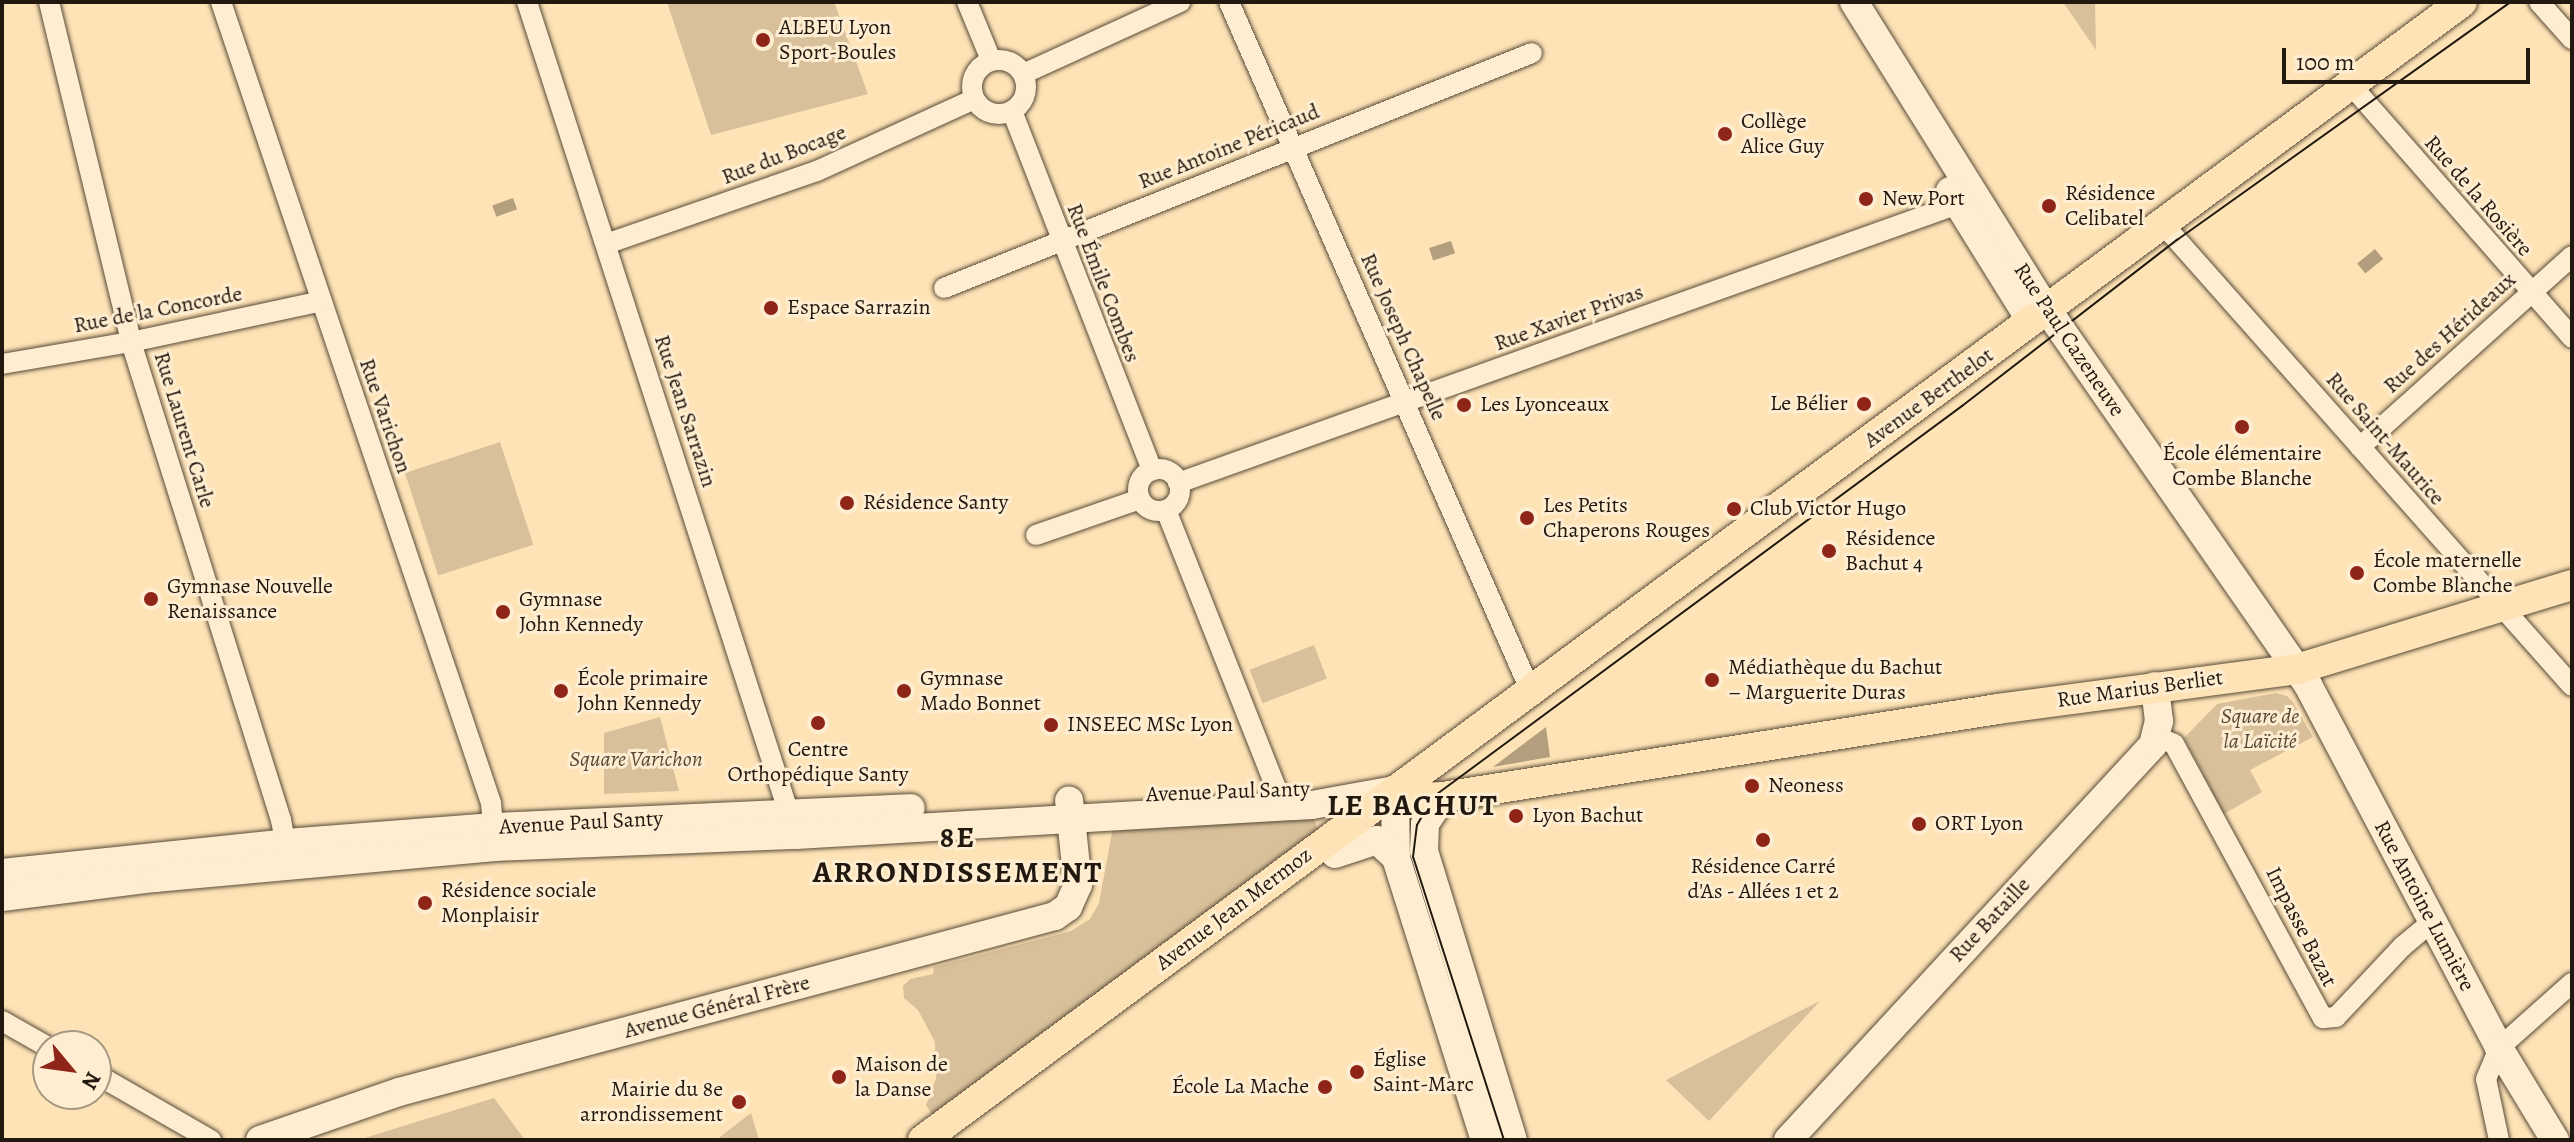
<!DOCTYPE html>
<meta charset="utf-8">
<style>
body{margin:0}
#map{position:relative;width:2574px;height:1142px;overflow:hidden;background:#fee3b6;font-family:Alegreya,serif}
div>[style]{position:absolute}
.green>*{inset:0;background:#d8c09a;transform-origin:0 0}
.water>*{inset:0;background:#b39e7d;transform-origin:0 0}
.roads{filter:drop-shadow(0 0 2px #584b39) drop-shadow(0 0 2px #584b39)}
.street>*{height:20px;margin:-10px;padding:0 10px;transform-origin:10px;border-radius:10px;background:#feedd0}
.street>.ring{margin:-10px;padding:0;box-sizing:content-box;background:none;border:20px solid #feedd0;border-radius:50%}
.secondary>*{height:28px;margin:-14px;padding:0 14px;transform-origin:14px;border-radius:14px;background:#feedd0}
.primary>*{height:30px;margin:-15px;padding:0 15px;transform-origin:15px;border-radius:15px;background:#fee3b6}
.tram>*{height:2px;margin:-1px;padding:0 1px;transform-origin:1px;border-radius:1px;background:#21180f}
.dots>*{width:22px;height:22px;translate:-50% -50%;box-sizing:border-box;border:4px solid #feedd0;border-radius:50%}
span{translate:-50% -50%;white-space:nowrap;text-align:center;line-height:1.15;-webkit-text-stroke:6px #feedd0;paint-order:stroke}
.poi-label{font-size:22px;color:#21180f}
.left{translate:0 -50%;text-align:left}
.right{translate:-100% -50%;text-align:right}
.street-label{font-size:22px;color:#21180f}
.park-label{font-size:22px;color:#584a39;font-style:italic}
.district-label{font-size:30px;color:#21180f;font-weight:700;letter-spacing:2px}
.frame{position:absolute;inset:0;border:4px solid #21180f;pointer-events:none}
.north{position:absolute;left:32px;top:1030px;width:80px;height:80px;box-sizing:border-box;background:#feedd0;border:2px solid #a69883;border-radius:50%;rotate:119deg;font-size:22px;font-weight:700;line-height:32px;text-align:center;color:#21180f}
.north::after{content:'';display:block;margin:auto;width:28px;height:36px;background:#8f2418;clip-path:polygon(50% 0,100% 100%,50% 72%,0 100%)}
.scale{position:absolute;left:2282px;top:48px;width:248px;height:36px;box-sizing:border-box;border:4px solid #21180f;border-top:0;padding-left:10px;font-size:24px;line-height:28px;white-space:nowrap;color:#21180f;-webkit-text-stroke:6px #feedd0;paint-order:stroke}
</style>
<div id="map">
<div class="green">
<i style="clip-path:polygon(667px 2px,834px 2px,868px 94px,711px 135px)"></i>
<i style="clip-path:polygon(2063px 2px,2095px 2px,2096px 50px)"></i>
<i style="left:500px;top:442px;width:108px;height:100px;rotate:72deg"></i>
<i style="left:1314px;top:645px;width:36px;height:69px;rotate:69deg"></i>
<i style="clip-path:polygon(2276px 693px,2287px 696px,2293px 702px,2313px 737px,2250px 770px,2262px 792px,2224px 814px,2184px 738px,2217px 704px)"></i>
<i style="clip-path:polygon(660px 717px,679px 791px,604px 794px,604px 733px)"></i>
<i style="clip-path:polygon(1312px 812px,1319px 834px,932px 1115px,926px 1105px,936px 1079px,935px 1042px,918px 1010px,904px 998px,903px 986px,910px 979px,933px 974px,934px 967px,1071px 931px,1090px 919px,1099px 903px,1113px 827px)"></i>
<i style="clip-path:polygon(1820px 1001px,1709px 1121px,1666px 1080px,1762px 1030px)"></i>
<i style="clip-path:polygon(494px 1098px,525px 1140px,358px 1140px)"></i>
<i style="clip-path:polygon(751px 1113px,759px 1140px,716px 1140px)"></i>
</div>
<div class="water">
<i style="left:513px;top:198px;width:12px;height:22px;rotate:70deg"></i>
<i style="left:1451px;top:241px;width:13px;height:23px;rotate:72deg"></i>
<i style="left:2375px;top:249px;width:13px;height:23px;rotate:51deg"></i>
<i style="clip-path:polygon(1546px 727px,1550px 757px,1493px 767px)"></i>
</div>
<div class="roads">
<div class="street">
<i style="left:49px;top:2px;width:350px;rotate:76.4deg"></i>
<i style="left:131px;top:342px;width:501px;rotate:72.58deg"></i>
<i style="left:281px;top:820px;width:38px;rotate:79deg"></i>
<i style="left:221px;top:2px;width:845px;rotate:71.37deg"></i>
<i style="left:491px;top:803px;width:36px;rotate:85deg"></i>
<i style="left:527px;top:2px;width:863px;rotate:72.11deg"></i>
<i style="left:967px;top:2px;width:63px;rotate:67.5deg"></i>
<i style="left:1229px;top:2px;width:753px;rotate:66.36deg"></i>
<i style="left:2539px;top:2px;width:50px;rotate:48.3deg"></i>
<i class="ring" style="left:972px;top:60px;width:34px;height:34px"></i>
<i style="left:1023px;top:74px;width:173px;rotate:-24.6deg"></i>
<i style="left:2350px;top:84px;width:337px;rotate:48.8deg"></i>
<i style="left:1012px;top:111px;width:386px;rotate:68.7deg"></i>
<i style="left:2162px;top:223px;width:618px;rotate:48.47deg"></i>
<i style="left:606px;top:244px;width:223px;rotate:-19.1deg"></i>
<i style="left:817px;top:171px;width:173px;rotate:-24.6deg"></i>
<i style="left:944px;top:288px;width:633px;rotate:-21.78deg"></i>
<i style="left:2px;top:364px;width:131px;rotate:-9.7deg"></i>
<i style="left:131px;top:342px;width:195px;rotate:-12.1deg"></i>
<i style="left:2360px;top:447px;width:285px;rotate:-42deg"></i>
<i class="ring" style="left:1138px;top:469px;width:22px;height:22px"></i>
<i style="left:1178px;top:483px;width:828px;rotate:-19.68deg"></i>
<i style="left:1958px;top:204px;width:12px;rotate:-42deg"></i>
<i style="left:1166px;top:510px;width:301px;rotate:68.4deg"></i>
<i style="left:1277px;top:790px;width:16px;rotate:90deg"></i>
<i style="left:1036px;top:535px;width:110px;rotate:-19.1deg"></i>
<i style="left:2157px;top:737px;width:18px;rotate:22deg"></i>
<i style="left:2174px;top:744px;width:312px;rotate:61.5deg"></i>
<i style="left:2323px;top:1018px;width:13px;rotate:-4deg"></i>
<i style="left:2336px;top:1017px;width:98px;rotate:-46.7deg"></i>
<i style="left:2403px;top:946px;width:38px;rotate:-40deg"></i>
<i style="left:2px;top:1021px;width:53px;rotate:29.5deg"></i>
<i style="left:96px;top:1074px;width:133px;rotate:29.9deg"></i>
<i style="left:2499px;top:1140px;width:62px;rotate:-102deg"></i>
<i style="left:2486px;top:1079px;width:34px;rotate:-67deg"></i>
<i style="left:2499px;top:1048px;width:98px;rotate:-41.7deg"></i>
</div>
<div class="secondary">
<i style="left:1854px;top:2px;width:345px;rotate:58deg"></i>
<i style="left:2037px;top:295px;width:475px;rotate:55.2deg"></i>
<i style="left:2308px;top:685px;width:410px;rotate:62.2deg"></i>
<i style="left:2499px;top:1048px;width:108px;rotate:58.7deg"></i>
<i style="left:1950px;top:191px;width:153px;rotate:58.1deg"></i>
<i style="left:1395px;top:790px;width:68px;rotate:89.2deg"></i>
<i style="left:1396px;top:858px;width:296px;rotate:72.5deg"></i>
<i style="left:1443px;top:797px;width:32px;rotate:124deg"></i>
<i style="left:1425px;top:824px;width:27px;rotate:92deg"></i>
<i style="left:1424px;top:851px;width:302px;rotate:72.9deg"></i>
<i style="left:1335px;top:854px;width:44px;rotate:-18.4deg"></i>
<i style="left:1377px;top:840px;width:26px;rotate:43deg"></i>
<i style="left:2px;top:873px;width:286px;rotate:-6deg"></i>
<i style="left:286px;top:843px;width:208px;rotate:-4.4deg"></i>
<i style="left:493px;top:827px;width:418px;rotate:-2.6deg"></i>
<i style="left:2px;top:897px;width:154px;rotate:-7.1deg"></i>
<i style="left:155px;top:878px;width:341px;rotate:-5.2deg"></i>
<i style="left:495px;top:847px;width:301px;rotate:-2.3deg"></i>
<i style="left:796px;top:835px;width:517px;rotate:-3.33deg"></i>
<i style="left:1312px;top:805px;width:84px;rotate:-10.2deg"></i>
<i style="left:260px;top:1140px;width:147px;rotate:-19.1deg"></i>
<i style="left:399px;top:1092px;width:679px;rotate:-15.02deg"></i>
<i style="left:1055px;top:916px;width:16px;rotate:-35deg"></i>
<i style="left:1068px;top:907px;width:24px;rotate:-66deg"></i>
<i style="left:1078px;top:885px;width:85px;rotate:-96deg"></i>
<i style="left:1788px;top:1140px;width:538px;rotate:-47.26deg"></i>
<i style="left:2153px;top:745px;width:25px;rotate:-76deg"></i>
<i style="left:2159px;top:721px;width:35px;rotate:-97deg"></i>
</div>
<div class="primary">
<i style="left:1395px;top:790px;width:28px;rotate:17deg"></i>
<i style="left:1422px;top:798px;width:21px;rotate:-3deg"></i>
<i style="left:1443px;top:797px;width:562px;rotate:-9.01deg"></i>
<i style="left:1998px;top:709px;width:302px;rotate:-7.6deg"></i>
<i style="left:2297px;top:669px;width:288px;rotate:-17deg"></i>
<i style="left:923px;top:1140px;width:1914px;rotate:-36.48deg"></i>
</div>
</div>
<div class="tram">
<i style="left:1504px;top:1140px;width:297px;rotate:-107.8deg"></i>
<i style="left:1413px;top:857px;width:32px;rotate:-83deg"></i>
<i style="left:1417px;top:825px;width:32px;rotate:-60deg"></i>
<i style="left:1433px;top:797px;width:658px;rotate:-36.47deg"></i>
<i style="left:1962px;top:406px;width:272px;rotate:-37.7deg"></i>
<i style="left:2177px;top:240px;width:410px;rotate:-35.5deg"></i>
</div>
<div class="dots">
<i style="left:763px;top:40px;background:#8f2418"></i>
<i style="left:1725px;top:134px;background:#8f2418"></i>
<i style="left:1866px;top:199px;background:#8f2418"></i>
<i style="left:2049px;top:206px;background:#8f2418"></i>
<i style="left:771px;top:308px;background:#8f2418"></i>
<i style="left:1864px;top:404px;background:#8f2418"></i>
<i style="left:1464px;top:405px;background:#8f2418"></i>
<i style="left:2242px;top:427px;background:#8f2418"></i>
<i style="left:847px;top:503px;background:#8f2418"></i>
<i style="left:1734px;top:509px;background:#8f2418"></i>
<i style="left:1527px;top:518px;background:#8f2418"></i>
<i style="left:1829px;top:551px;background:#8f2418"></i>
<i style="left:2357px;top:573px;background:#8f2418"></i>
<i style="left:151px;top:599px;background:#8f2418"></i>
<i style="left:503px;top:612px;background:#8f2418"></i>
<i style="left:1712px;top:680px;background:#8f2418"></i>
<i style="left:561px;top:691px;background:#8f2418"></i>
<i style="left:904px;top:691px;background:#8f2418"></i>
<i style="left:818px;top:723px;background:#8f2418"></i>
<i style="left:1051px;top:725px;background:#8f2418"></i>
<i style="left:1752px;top:786px;background:#8f2418"></i>
<i style="left:1516px;top:816px;background:#8f2418"></i>
<i style="left:1919px;top:824px;background:#8f2418"></i>
<i style="left:1763px;top:840px;background:#8f2418"></i>
<i style="left:425px;top:903px;background:#8f2418"></i>
<i style="left:1357px;top:1072px;background:#8f2418"></i>
<i style="left:839px;top:1077px;background:#8f2418"></i>
<i style="left:1325px;top:1087px;background:#8f2418"></i>
<i style="left:739px;top:1102px;background:#8f2418"></i>
</div>
<div class="poi-label">
<span class="left" style="left:779px;top:40px">ALBEU Lyon<br>Sport-Boules</span>
<span class="left" style="left:1741px;top:134px">Collège<br>Alice Guy</span>
<span class="left" style="left:2065px;top:206px">Résidence<br>Celibatel</span>
<span class="left" style="left:1882px;top:199px">New Port</span>
<span class="left" style="left:787px;top:308px">Espace Sarrazin</span>
<span class="right" style="left:1848px;top:404px">Le Bélier</span>
<span class="left" style="left:1480px;top:405px">Les Lyonceaux</span>
<span style="left:2242px;top:466px">École élémentaire<br>Combe Blanche</span>
<span class="left" style="left:863px;top:503px">Résidence Santy</span>
<span class="left" style="left:1543px;top:518px">Les Petits<br>Chaperons Rouges</span>
<span class="left" style="left:1750px;top:509px">Club Victor Hugo</span>
<span class="left" style="left:1845px;top:551px">Résidence<br>Bachut 4</span>
<span class="left" style="left:2373px;top:573px">École maternelle<br>Combe Blanche</span>
<span class="left" style="left:167px;top:599px">Gymnase Nouvelle<br>Renaissance</span>
<span class="left" style="left:519px;top:612px">Gymnase<br>John Kennedy</span>
<span class="left" style="left:1728px;top:680px">Médiathèque du Bachut<br>– Marguerite Duras</span>
<span class="left" style="left:577px;top:691px">École primaire<br>John Kennedy</span>
<span class="left" style="left:920px;top:691px">Gymnase<br>Mado Bonnet</span>
<span class="left" style="left:1067px;top:725px">INSEEC MSc Lyon</span>
<span style="left:818px;top:762px">Centre<br>Orthopédique Santy</span>
<span class="left" style="left:1768px;top:786px">Neoness</span>
<span class="left" style="left:1532px;top:816px">Lyon Bachut</span>
<span class="left" style="left:1935px;top:824px">ORT Lyon</span>
<span style="left:1763px;top:879px">Résidence Carré<br>d'As - Allées 1 et 2</span>
<span class="left" style="left:441px;top:903px">Résidence sociale<br>Monplaisir</span>
<span class="left" style="left:1373px;top:1072px">Église<br>Saint-Marc</span>
<span class="left" style="left:855px;top:1077px">Maison de<br>la Danse</span>
<span class="right" style="left:1309px;top:1087px">École La Mache</span>
<span class="right" style="left:723px;top:1102px">Mairie du 8e<br>arrondissement</span>
</div>
<div class="street-label">
<span style="left:1229px;top:147px;rotate:-22deg">Rue Antoine Péricaud</span>
<span style="left:784px;top:155px;rotate:-21deg">Rue du Bocage</span>
<span style="left:2478px;top:196px;rotate:49deg">Rue de la Rosière</span>
<span style="left:1103px;top:283px;rotate:69deg">Rue Émile Combes</span>
<span style="left:158px;top:310px;rotate:-11deg">Rue de la Concorde</span>
<span style="left:1569px;top:318px;rotate:-20deg">Rue Xavier Privas</span>
<span style="left:2450px;top:333px;rotate:-42deg">Rue des Hérideaux</span>
<span style="left:1403px;top:337px;rotate:66deg">Rue Joseph Chapelle</span>
<span style="left:2069px;top:340px;rotate:56deg">Rue Paul Cazeneuve</span>
<span style="left:1929px;top:398px;rotate:-36deg">Avenue Berthelot</span>
<span style="left:685px;top:411px;rotate:72deg">Rue Jean Sarrazin</span>
<span style="left:385px;top:416px;rotate:71deg">Rue Varichon</span>
<span style="left:184px;top:430px;rotate:73deg">Rue Laurent Carle</span>
<span style="left:2385px;top:439px;rotate:49deg">Rue Saint-Maurice</span>
<span style="left:2140px;top:689px;rotate:-8deg">Rue Marius Berliet</span>
<span style="left:1228px;top:792px;rotate:-2deg">Avenue Paul Santy</span>
<span style="left:581px;top:823px;rotate:-3deg">Avenue Paul Santy</span>
<span style="left:2424px;top:906px;rotate:62deg">Rue Antoine Lumière</span>
<span style="left:1234px;top:909px;rotate:-37deg">Avenue Jean Mermoz</span>
<span style="left:1990px;top:920px;rotate:-47deg">Rue Bataille</span>
<span style="left:2301px;top:927px;rotate:63deg">Impasse Bazat</span>
<span style="left:717px;top:1007px;rotate:-15deg">Avenue Général Frère</span>
</div>
<div class="park-label">
<span style="left:2260px;top:729px">Square de<br>la Laïcité</span>
<span style="left:636px;top:760px">Square Varichon</span>
</div>
<div class="district-label">
<span style="left:1413px;top:805px">LE BACHUT</span>
<span style="left:958px;top:854px">8E<br>ARRONDISSEMENT</span>
</div>
<div class="frame"></div>
<div class="north">N</div>
<div class="scale">100 m</div>
</div>
